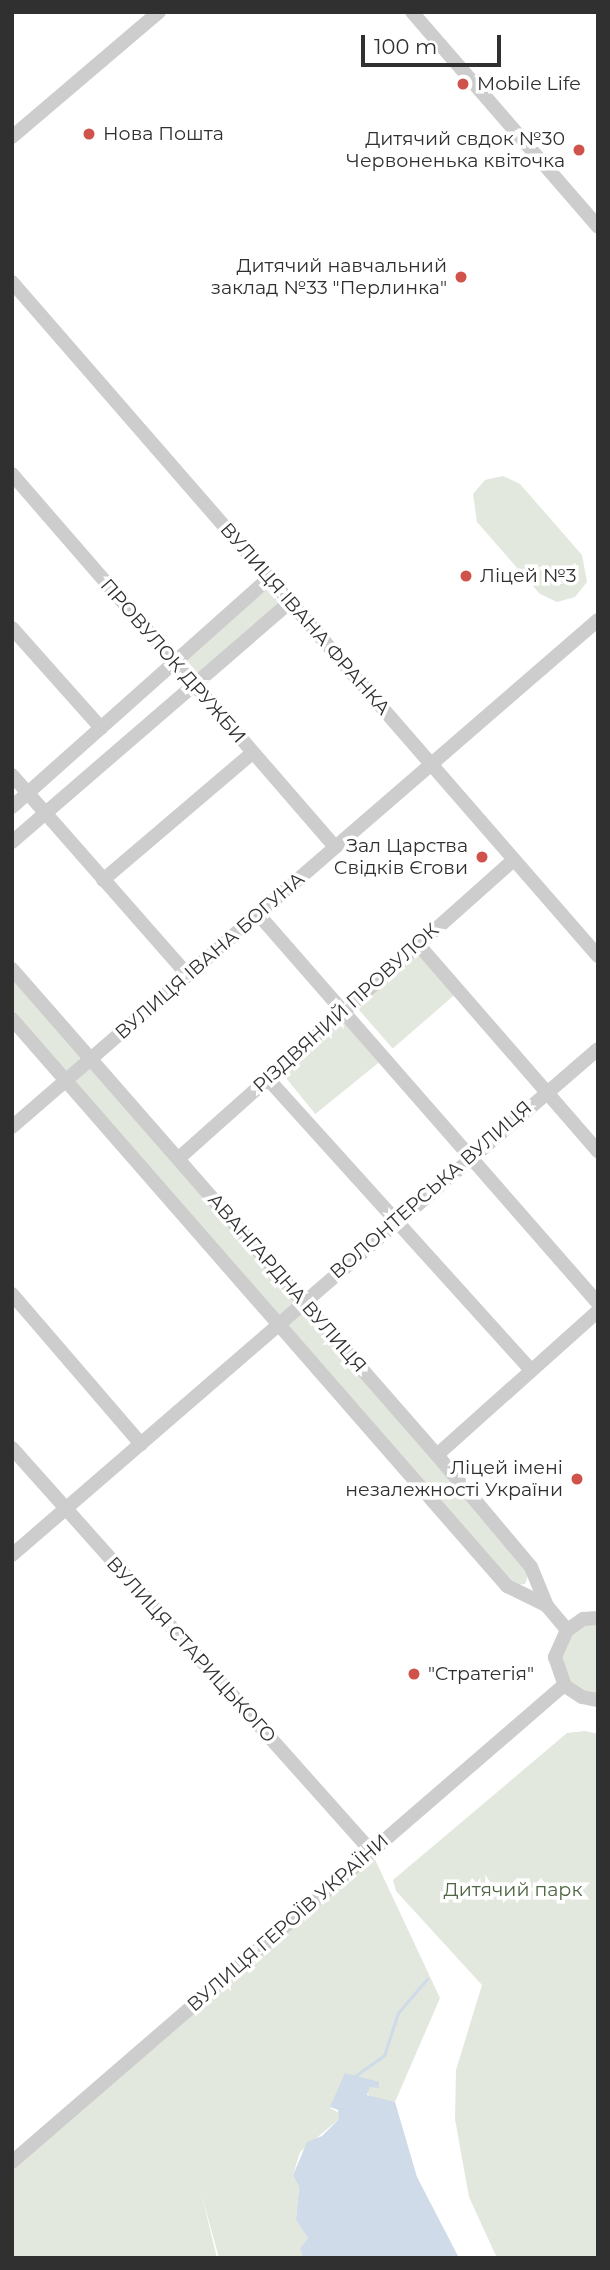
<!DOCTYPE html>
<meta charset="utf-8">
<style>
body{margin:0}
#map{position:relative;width:610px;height:2270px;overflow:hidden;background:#fff;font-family:Montserrat,sans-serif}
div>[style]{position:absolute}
.green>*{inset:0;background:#e2e8dd;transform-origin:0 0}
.water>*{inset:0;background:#cfdbe8}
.stream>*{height:2.5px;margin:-1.25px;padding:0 1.25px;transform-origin:1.25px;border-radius:1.25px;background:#cfdbe8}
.minor>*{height:14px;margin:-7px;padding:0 7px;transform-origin:7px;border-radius:7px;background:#cdcdcd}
.dots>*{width:19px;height:19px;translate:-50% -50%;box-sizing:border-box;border:4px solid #fff;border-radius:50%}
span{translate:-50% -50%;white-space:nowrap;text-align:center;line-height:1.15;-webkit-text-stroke:7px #fff;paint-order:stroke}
.poi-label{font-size:19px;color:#303030}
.left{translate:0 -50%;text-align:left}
.right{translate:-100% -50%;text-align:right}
.street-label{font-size:19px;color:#303030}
.park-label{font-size:19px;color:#4f6743}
.frame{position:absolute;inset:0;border:14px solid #303030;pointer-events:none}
.scale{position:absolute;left:361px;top:35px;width:140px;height:32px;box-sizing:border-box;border:4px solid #303030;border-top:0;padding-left:9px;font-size:21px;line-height:24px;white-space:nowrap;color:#303030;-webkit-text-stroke:5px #fff;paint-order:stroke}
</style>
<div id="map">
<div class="green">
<i style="clip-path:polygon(503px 476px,520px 484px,582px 555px,587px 582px,575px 597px,557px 602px,540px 594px,477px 522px,473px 494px,485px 480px)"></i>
<i style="left:266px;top:588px;width:27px;height:109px;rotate:48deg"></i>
<i style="left:420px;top:952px;width:55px;height:84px;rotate:49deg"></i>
<i style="clip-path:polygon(12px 969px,531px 1567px,525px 1584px,507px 1586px,12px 1019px)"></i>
<i style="left:347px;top:1015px;width:57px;height:87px;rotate:51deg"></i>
<i style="clip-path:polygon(598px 1623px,598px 1695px,584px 1693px,563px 1675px,561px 1647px,579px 1626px)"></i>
<i style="clip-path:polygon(585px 1731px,598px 1734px,598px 2258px,497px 2258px,469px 2197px,455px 2119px,456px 2070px,482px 1985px,396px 1891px,393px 1880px,567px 1733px)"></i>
<i style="clip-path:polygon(371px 1851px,440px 1998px,395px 2102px,370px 2097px,366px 2091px,370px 2087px,355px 2079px,330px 2108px,341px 2114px,339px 2119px,300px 2152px,293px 2175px,299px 2187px,296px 2220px,308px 2238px,300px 2248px,303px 2258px,219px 2258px,202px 2196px,217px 2258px,12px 2258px,12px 2162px)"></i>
</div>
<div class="water">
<i style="clip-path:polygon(345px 2073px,379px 2082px,379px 2088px,370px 2087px,367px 2095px,395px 2102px,417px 2177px,459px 2258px,303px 2258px,300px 2248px,308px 2238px,296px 2220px,299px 2187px,293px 2175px,307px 2142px,322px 2136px,339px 2119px,338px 2110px,330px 2107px)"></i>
</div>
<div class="stream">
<i style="left:355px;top:2076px;width:35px;rotate:-35deg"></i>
<i style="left:384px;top:2056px;width:45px;rotate:-72deg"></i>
<i style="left:398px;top:2013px;width:45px;rotate:-49.5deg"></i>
</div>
<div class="minor">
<i style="left:412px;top:12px;width:284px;rotate:49.1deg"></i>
<i style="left:12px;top:137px;width:193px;rotate:-40.4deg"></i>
<i style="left:12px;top:282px;width:893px;rotate:49deg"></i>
<i style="left:12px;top:474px;width:493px;rotate:49.1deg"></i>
<i style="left:12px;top:628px;width:134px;rotate:48.3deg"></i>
<i style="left:12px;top:775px;width:266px;rotate:48.7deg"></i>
<i style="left:12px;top:807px;width:344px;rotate:-41.7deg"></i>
<i style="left:12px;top:842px;width:367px;rotate:-40.8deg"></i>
<i style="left:103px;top:880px;width:196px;rotate:-40.4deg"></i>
<i style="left:258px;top:914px;width:517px;rotate:48.85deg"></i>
<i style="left:417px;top:943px;width:276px;rotate:49deg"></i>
<i style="left:12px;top:969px;width:646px;rotate:48.83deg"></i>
<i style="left:437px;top:1455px;width:146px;rotate:50deg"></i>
<i style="left:531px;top:1567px;width:42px;rotate:67.7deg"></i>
<i style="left:547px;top:1606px;width:31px;rotate:50deg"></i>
<i style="left:12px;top:1019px;width:753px;rotate:48.88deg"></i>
<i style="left:507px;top:1586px;width:43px;rotate:26deg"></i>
<i style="left:268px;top:1079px;width:389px;rotate:47.9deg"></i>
<i style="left:12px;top:1127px;width:775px;rotate:-40.87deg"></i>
<i style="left:179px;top:1158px;width:448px;rotate:-41.7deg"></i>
<i style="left:12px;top:1294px;width:198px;rotate:49.3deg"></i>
<i style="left:12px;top:1448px;width:540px;rotate:48.3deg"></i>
<i style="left:437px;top:1455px;width:216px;rotate:-41.8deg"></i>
<i style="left:12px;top:1555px;width:774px;rotate:-40.81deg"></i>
<i style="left:598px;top:1618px;width:15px;rotate:176deg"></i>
<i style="left:583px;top:1619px;width:19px;rotate:145deg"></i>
<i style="left:567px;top:1630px;width:30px;rotate:114deg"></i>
<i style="left:555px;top:1657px;width:31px;rotate:71deg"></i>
<i style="left:565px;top:1686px;width:20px;rotate:33deg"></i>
<i style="left:582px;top:1697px;width:16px;rotate:11deg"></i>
<i style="left:12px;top:2162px;width:730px;rotate:-40.83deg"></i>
</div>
<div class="dots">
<i style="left:463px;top:84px;background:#cf534a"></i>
<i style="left:89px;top:134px;background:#cf534a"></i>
<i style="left:579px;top:150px;background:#cf534a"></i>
<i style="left:461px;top:277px;background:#cf534a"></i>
<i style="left:466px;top:576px;background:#cf534a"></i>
<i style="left:482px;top:857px;background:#cf534a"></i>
<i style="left:577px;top:1479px;background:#cf534a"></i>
<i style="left:414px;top:1674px;background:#cf534a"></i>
</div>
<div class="poi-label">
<span class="left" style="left:477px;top:84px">Mobile Life</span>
<span class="left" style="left:103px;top:134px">Нова Пошта</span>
<span class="right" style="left:565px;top:150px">Дитячий свдок №30<br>Червоненька квіточка</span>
<span class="right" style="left:447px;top:277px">Дитячий навчальний<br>заклад №33 "Перлинка"</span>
<span class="left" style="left:480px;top:576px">Ліцей №3</span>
<span class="right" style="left:468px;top:857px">Зал Царства<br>Свідків Єгови</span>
<span class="right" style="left:563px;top:1479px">Ліцей імені<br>незалежності України</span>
<span class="left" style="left:428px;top:1674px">"Стратегія"</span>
</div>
<div class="street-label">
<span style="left:305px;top:619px;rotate:49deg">ВУЛИЦЯ ІВАНА ФРАНКА</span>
<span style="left:173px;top:661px;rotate:49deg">ПРОВУЛОК ДРУЖБИ</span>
<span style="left:210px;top:956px;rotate:-41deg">ВУЛИЦЯ ІВАНА БОГУНА</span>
<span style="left:346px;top:1008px;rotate:-42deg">РІЗДВЯНИЙ ПРОВУЛОК</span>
<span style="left:431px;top:1190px;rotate:-41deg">ВОЛОНТЕРСЬКА ВУЛИЦЯ</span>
<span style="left:287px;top:1283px;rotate:49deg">АВАНГАРДНА ВУЛИЦЯ</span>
<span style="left:191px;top:1650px;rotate:48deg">ВУЛИЦЯ СТАРИЦЬКОГО</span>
<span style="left:288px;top:1923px;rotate:-41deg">ВУЛИЦЯ ГЕРОЇВ УКРАЇНИ</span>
</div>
<div class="park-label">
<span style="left:513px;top:1890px">Дитячий парк</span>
</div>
<div class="frame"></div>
<div class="scale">100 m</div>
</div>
